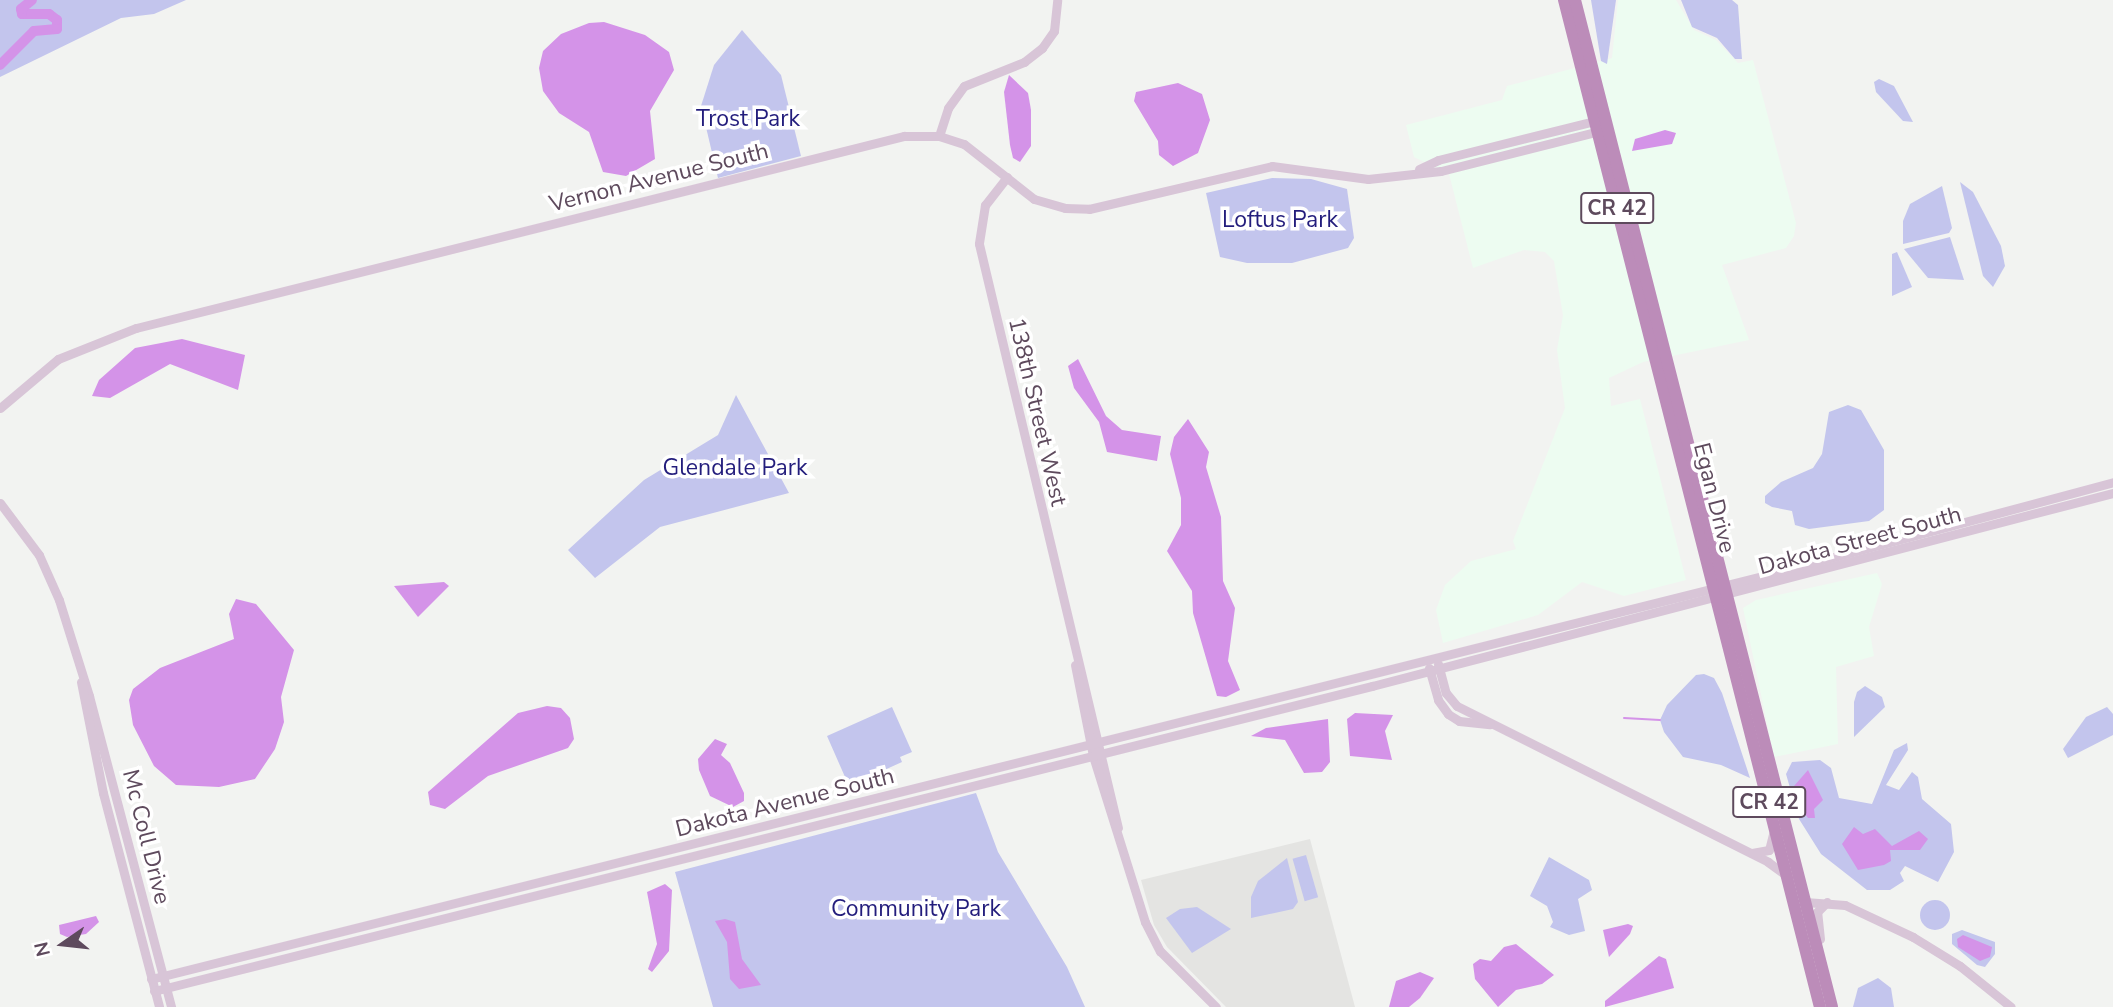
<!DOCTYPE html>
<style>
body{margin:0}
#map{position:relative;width:2113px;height:1007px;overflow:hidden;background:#f2f3f1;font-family:"Nunito Sans",sans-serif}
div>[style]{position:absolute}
.commercial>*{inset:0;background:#edfcf1}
.education>*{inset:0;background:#e4e4e2}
.green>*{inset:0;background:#c3c5ed;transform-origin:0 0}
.round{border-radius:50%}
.water>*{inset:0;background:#d493e8}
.stream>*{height:2px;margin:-1px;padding:0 1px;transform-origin:1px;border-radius:1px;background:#d493e8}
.river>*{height:10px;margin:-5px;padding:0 5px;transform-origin:5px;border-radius:5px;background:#d493e8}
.secondary>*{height:9px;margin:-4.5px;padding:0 4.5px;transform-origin:4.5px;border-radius:4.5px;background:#d8c5d7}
.highway>*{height:12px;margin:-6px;padding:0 6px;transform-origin:6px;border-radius:6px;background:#bc8cb9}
span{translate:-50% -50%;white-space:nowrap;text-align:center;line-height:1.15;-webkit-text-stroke:7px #fff;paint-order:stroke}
.shield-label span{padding:2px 5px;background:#fff;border:2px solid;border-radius:5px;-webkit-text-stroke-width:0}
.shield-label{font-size:21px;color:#5e4a5d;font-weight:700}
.park-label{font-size:23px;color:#231d7c}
.street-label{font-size:23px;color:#5e4a5d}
.north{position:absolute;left:28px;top:909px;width:70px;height:70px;-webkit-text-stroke:5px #fff;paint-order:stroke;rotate:256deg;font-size:19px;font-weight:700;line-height:28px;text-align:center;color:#5e4a5d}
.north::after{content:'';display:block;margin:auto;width:24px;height:32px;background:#5e4a5d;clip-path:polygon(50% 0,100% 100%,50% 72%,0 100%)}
</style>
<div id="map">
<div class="commercial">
<i style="clip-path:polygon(1618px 0,1676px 0,1694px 30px,1716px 40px,1738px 63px,1753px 60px,1796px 223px,1794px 236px,1786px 248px,1722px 265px,1749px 340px,1643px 362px,1609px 378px,1611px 406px,1640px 399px,1686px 580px,1624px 596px,1582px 582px,1538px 615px,1443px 643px,1436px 610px,1445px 585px,1471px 561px,1516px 549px,1513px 541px,1565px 408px,1557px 350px,1563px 315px,1554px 261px,1545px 252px,1524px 250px,1473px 268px,1449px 174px,1414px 157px,1406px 125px,1502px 100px,1507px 86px,1612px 58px)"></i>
<i style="clip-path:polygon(1877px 573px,1882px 584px,1869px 627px,1874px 656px,1836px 667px,1838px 744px,1774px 757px,1743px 608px,1756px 600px)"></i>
</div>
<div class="education">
<i style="clip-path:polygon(1310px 839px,1355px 1007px,1226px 1007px,1167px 947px,1154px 925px,1141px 880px)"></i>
</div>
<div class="green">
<i style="clip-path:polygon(0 0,186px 0,154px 14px,121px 18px,0 77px)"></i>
<i style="clip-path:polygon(1591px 0,1616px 0,1607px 64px,1601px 61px)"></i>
<i style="clip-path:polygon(1681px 0,1732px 0,1738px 5px,1742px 59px,1735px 59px,1717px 38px,1692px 27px)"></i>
<i style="clip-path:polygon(742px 30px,781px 75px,801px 156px,718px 178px,701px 106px,714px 65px)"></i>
<i style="clip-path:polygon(1879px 79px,1894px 86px,1913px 122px,1903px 121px,1876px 92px,1874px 82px)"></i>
<i style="clip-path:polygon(1272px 178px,1311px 179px,1347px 189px,1354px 238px,1348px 248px,1292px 263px,1247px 263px,1220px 257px,1206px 193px)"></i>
<i style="clip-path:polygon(1960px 182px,1973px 192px,2001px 246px,2005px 266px,1993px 287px,1983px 276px)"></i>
<i style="clip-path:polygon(1942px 186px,1952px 228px,1949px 233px,1903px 244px,1903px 221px,1910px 204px)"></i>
<i style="clip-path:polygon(1950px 237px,1964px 280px,1928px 278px,1904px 249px)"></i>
<i style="clip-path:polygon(1897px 252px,1912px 287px,1892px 296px,1892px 254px)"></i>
<i style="clip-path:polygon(736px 395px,789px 493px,660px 527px,595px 578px,568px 550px,644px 480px,718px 435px)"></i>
<i style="clip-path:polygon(1848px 405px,1861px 410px,1884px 450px,1884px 510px,1869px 521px,1809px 529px,1795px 525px,1792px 511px,1772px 507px,1765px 503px,1765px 496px,1781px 482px,1813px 468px,1822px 454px,1829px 412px)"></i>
<i style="clip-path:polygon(1704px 674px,1714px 678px,1722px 693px,1750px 778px,1721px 765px,1683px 757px,1664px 732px,1660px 720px,1667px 705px,1696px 675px)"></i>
<i style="clip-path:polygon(1865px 686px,1882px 697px,1885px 707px,1854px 737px,1854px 702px,1857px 692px)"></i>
<i style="clip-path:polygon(892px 707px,912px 752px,900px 757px,902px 762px,849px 786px,827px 736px)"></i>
<i style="clip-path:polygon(2107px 707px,2113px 714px,2113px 735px,2068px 758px,2063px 749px,2086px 717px)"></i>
<i style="clip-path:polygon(1907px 743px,1908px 750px,1886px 785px,1899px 790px,1912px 772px,1918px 777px,1922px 799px,1951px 824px,1954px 852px,1938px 882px,1905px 866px,1900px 873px,1904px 881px,1890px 890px,1867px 890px,1821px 854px,1799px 819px,1786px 774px,1792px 762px,1820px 760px,1831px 768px,1839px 798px,1872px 804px,1894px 750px)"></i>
<i style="clip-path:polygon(976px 793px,998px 852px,1067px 967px,1085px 1007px,713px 1007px,675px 872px)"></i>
<i style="left:1306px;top:855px;width:44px;height:14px;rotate:74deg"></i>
<i style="clip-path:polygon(1549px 857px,1589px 880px,1592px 890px,1578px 899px,1585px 931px,1569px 935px,1550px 927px,1553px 922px,1547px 906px,1530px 896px)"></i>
<i style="clip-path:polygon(1287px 858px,1298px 902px,1293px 909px,1251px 918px,1251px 897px,1258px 881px)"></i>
<i class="round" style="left:1920px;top:900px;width:30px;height:30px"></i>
<i style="clip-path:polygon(1197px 907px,1231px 929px,1192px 953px,1166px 918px,1180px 909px)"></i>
<i style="clip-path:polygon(1962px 930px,1995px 942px,1995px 954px,1985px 967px,1977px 965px,1952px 944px,1952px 934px)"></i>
<i style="clip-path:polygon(1878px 978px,1891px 988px,1894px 1007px,1853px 1007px,1858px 988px)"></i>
</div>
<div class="water">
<i style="clip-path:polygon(604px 22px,645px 35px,669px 52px,674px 70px,650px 111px,655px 159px,626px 176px,603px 172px,589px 132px,559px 113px,543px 91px,539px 68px,543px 51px,561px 34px,589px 23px)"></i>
<i style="clip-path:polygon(1009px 75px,1028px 93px,1031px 110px,1031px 146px,1020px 162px,1013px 158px,1010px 145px,1004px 92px)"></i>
<i style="clip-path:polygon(1178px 83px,1202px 94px,1210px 120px,1198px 153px,1173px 166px,1159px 155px,1158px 141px,1134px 101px,1136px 92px)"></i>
<i style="clip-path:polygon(1665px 130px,1676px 133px,1672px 144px,1632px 151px,1635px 139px)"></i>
<i style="clip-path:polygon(182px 339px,245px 355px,238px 390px,170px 364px,110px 398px,92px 396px,99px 380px,135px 348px)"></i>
<i style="clip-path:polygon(1078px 359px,1106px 416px,1122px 430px,1161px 436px,1157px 461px,1107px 452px,1099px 422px,1074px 388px,1068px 366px)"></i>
<i style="clip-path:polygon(1188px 419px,1209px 452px,1206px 467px,1221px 517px,1223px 581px,1235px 608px,1228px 661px,1240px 690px,1226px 697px,1217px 696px,1193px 613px,1192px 591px,1167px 551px,1181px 525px,1181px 498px,1170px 454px,1174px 437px)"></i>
<i style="clip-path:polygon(444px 582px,449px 586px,418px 617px,394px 586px)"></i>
<i style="clip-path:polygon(236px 599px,256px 604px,294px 650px,281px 697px,284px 722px,275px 749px,255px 779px,219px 787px,176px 785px,154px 766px,133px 725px,129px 700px,133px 689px,160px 668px,234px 639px,229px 614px)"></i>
<i style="clip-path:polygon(547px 706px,561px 708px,570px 718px,574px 739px,568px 748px,488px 776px,445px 809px,430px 805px,428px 792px,518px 713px)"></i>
<i style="clip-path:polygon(1355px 713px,1393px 715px,1385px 731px,1392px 760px,1350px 756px,1347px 719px)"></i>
<i style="clip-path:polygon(1328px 719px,1330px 762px,1322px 772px,1304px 773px,1285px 740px,1251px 736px,1266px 728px)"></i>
<i style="clip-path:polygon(715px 739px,727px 744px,721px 755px,730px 763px,744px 793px,744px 801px,733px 807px,710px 796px,699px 770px,698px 759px)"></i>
<i style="clip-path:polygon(1808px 770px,1823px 800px,1814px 809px,1815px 818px,1808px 818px,1797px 803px,1794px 786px)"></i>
<i style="clip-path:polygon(1854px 827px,1863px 834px,1875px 829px,1892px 846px,1919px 831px,1928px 839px,1920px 850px,1890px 850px,1891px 861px,1884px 865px,1858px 870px,1842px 844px)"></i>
<i style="clip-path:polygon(665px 884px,672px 890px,669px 951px,652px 972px,648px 969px,657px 944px,647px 892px)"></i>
<i style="clip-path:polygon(96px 916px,99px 922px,86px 934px,67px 937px,60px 934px,59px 925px)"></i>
<i style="clip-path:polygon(725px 919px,735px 922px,742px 959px,761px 985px,739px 989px,730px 979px,727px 942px,715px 921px)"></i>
<i style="clip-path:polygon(1628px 924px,1633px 926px,1630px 934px,1609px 957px,1603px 930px)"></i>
<i style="clip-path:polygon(1963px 935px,1992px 947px,1990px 957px,1980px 961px,1958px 947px,1957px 939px)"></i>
<i style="clip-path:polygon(1516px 944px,1554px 975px,1542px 984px,1516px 990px,1498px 1007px,1475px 979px,1473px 964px,1480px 959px,1491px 961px,1504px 947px)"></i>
<i style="clip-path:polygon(1659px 956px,1666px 959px,1674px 988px,1605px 1007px,1605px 1001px)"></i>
<i style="clip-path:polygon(1420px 972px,1434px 978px,1420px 998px,1409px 1007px,1389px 1007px,1396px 981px)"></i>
</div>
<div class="stream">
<i style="left:1624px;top:718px;width:36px;rotate:3deg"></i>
</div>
<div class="river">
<i style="left:0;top:65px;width:48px;rotate:-45deg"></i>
<i style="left:34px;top:31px;width:23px;rotate:-5deg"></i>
<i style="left:57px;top:29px;width:9px;rotate:-90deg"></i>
<i style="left:57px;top:20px;width:10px;rotate:-143deg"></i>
<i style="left:49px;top:14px;width:27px;rotate:180deg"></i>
<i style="left:22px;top:14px;width:5px;rotate:-101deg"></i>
<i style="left:21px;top:9px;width:14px;rotate:-39deg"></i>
</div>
<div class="secondary">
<i style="left:939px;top:136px;width:29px;rotate:-72deg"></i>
<i style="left:948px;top:108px;width:27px;rotate:-54deg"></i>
<i style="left:964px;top:86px;width:65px;rotate:-21.8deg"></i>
<i style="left:1024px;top:62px;width:23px;rotate:-38deg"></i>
<i style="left:1042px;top:48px;width:21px;rotate:-55deg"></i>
<i style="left:1054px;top:31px;width:31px;rotate:-84deg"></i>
<i style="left:1419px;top:169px;width:21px;rotate:-25deg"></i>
<i style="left:1438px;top:160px;width:165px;rotate:-14deg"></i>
<i style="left:1007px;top:177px;width:36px;rotate:128deg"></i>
<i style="left:985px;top:205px;width:39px;rotate:99deg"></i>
<i style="left:979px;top:244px;width:600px;rotate:76.61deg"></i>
<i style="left:0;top:408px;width:76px;rotate:-40.2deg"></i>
<i style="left:58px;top:359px;width:84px;rotate:-21.7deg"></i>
<i style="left:136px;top:328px;width:792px;rotate:-14.04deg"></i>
<i style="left:904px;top:136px;width:35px"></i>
<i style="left:939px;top:136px;width:26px;rotate:18deg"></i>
<i style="left:964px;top:144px;width:89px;rotate:38.2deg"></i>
<i style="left:1034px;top:199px;width:32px;rotate:16deg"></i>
<i style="left:1065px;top:208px;width:24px;rotate:2deg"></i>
<i style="left:1089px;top:209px;width:188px;rotate:-13.2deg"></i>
<i style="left:1272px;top:166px;width:97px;rotate:7.7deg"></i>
<i style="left:1368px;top:179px;width:73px;rotate:-6.3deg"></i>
<i style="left:1441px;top:171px;width:167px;rotate:-14.2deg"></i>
<i style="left:0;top:503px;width:65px;rotate:53.1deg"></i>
<i style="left:39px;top:555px;width:49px;rotate:66deg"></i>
<i style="left:59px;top:600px;width:101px;rotate:72.6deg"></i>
<i style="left:89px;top:696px;width:322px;rotate:75.2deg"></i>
<i style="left:1438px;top:664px;width:30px;rotate:75deg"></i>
<i style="left:1446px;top:693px;width:17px;rotate:50deg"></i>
<i style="left:1457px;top:706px;width:348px;rotate:26.6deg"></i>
<i style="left:1768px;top:862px;width:24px;rotate:36deg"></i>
<i style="left:1075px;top:665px;width:93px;rotate:78.8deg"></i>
<i style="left:1093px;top:756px;width:174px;rotate:72.6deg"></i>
<i style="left:1145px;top:922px;width:33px;rotate:63deg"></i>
<i style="left:1160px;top:951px;width:79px;rotate:45deg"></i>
<i style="left:1429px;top:668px;width:33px;rotate:74deg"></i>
<i style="left:1438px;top:700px;width:17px;rotate:54deg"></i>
<i style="left:1448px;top:714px;width:13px;rotate:32deg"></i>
<i style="left:1459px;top:721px;width:31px;rotate:6deg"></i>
<i style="left:81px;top:682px;width:113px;rotate:78.8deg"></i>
<i style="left:103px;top:793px;width:221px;rotate:75.3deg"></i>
<i style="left:1752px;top:853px;width:17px;rotate:-10deg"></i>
<i style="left:1769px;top:850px;width:16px;rotate:-76deg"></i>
<i style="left:1805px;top:902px;width:40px;rotate:4.3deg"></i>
<i style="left:1845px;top:905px;width:75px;rotate:25.2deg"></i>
<i style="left:1913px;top:937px;width:55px;rotate:31.7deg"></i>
<i style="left:1960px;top:966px;width:65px;rotate:38.8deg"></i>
<i style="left:1820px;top:939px;width:27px;rotate:-96deg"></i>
<i style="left:1817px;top:912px;width:14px;rotate:-45deg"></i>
<i style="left:151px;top:979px;width:1666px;rotate:-14.04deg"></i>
<i style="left:1767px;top:575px;width:358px;rotate:-15deg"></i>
<i style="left:154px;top:991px;width:1256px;rotate:-14.06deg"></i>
<i style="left:1372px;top:686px;width:766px;rotate:-14.6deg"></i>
</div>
<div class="highway">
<i style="left:1564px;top:0;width:1039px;rotate:75.74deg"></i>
<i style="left:1575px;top:0;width:1039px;rotate:75.68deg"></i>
</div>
<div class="shield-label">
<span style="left:1617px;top:208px">CR 42</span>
<span style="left:1769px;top:802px">CR 42</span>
</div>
<div class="park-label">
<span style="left:748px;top:119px">Trost Park</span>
<span style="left:1280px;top:220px">Loftus Park</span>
<span style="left:735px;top:468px">Glendale Park</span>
<span style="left:916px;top:909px">Community Park</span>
</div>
<div class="street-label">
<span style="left:659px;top:178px;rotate:-14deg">Vernon Avenue South</span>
<span style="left:1037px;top:412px;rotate:77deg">138th Street West</span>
<span style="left:1714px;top:498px;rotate:76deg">Egan Drive</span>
<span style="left:1860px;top:541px;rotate:-15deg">Dakota Street South</span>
<span style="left:785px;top:803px;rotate:-14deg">Dakota Avenue South</span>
<span style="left:146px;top:837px;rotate:76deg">Mc Coll Drive</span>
</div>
<div class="north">N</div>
</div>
